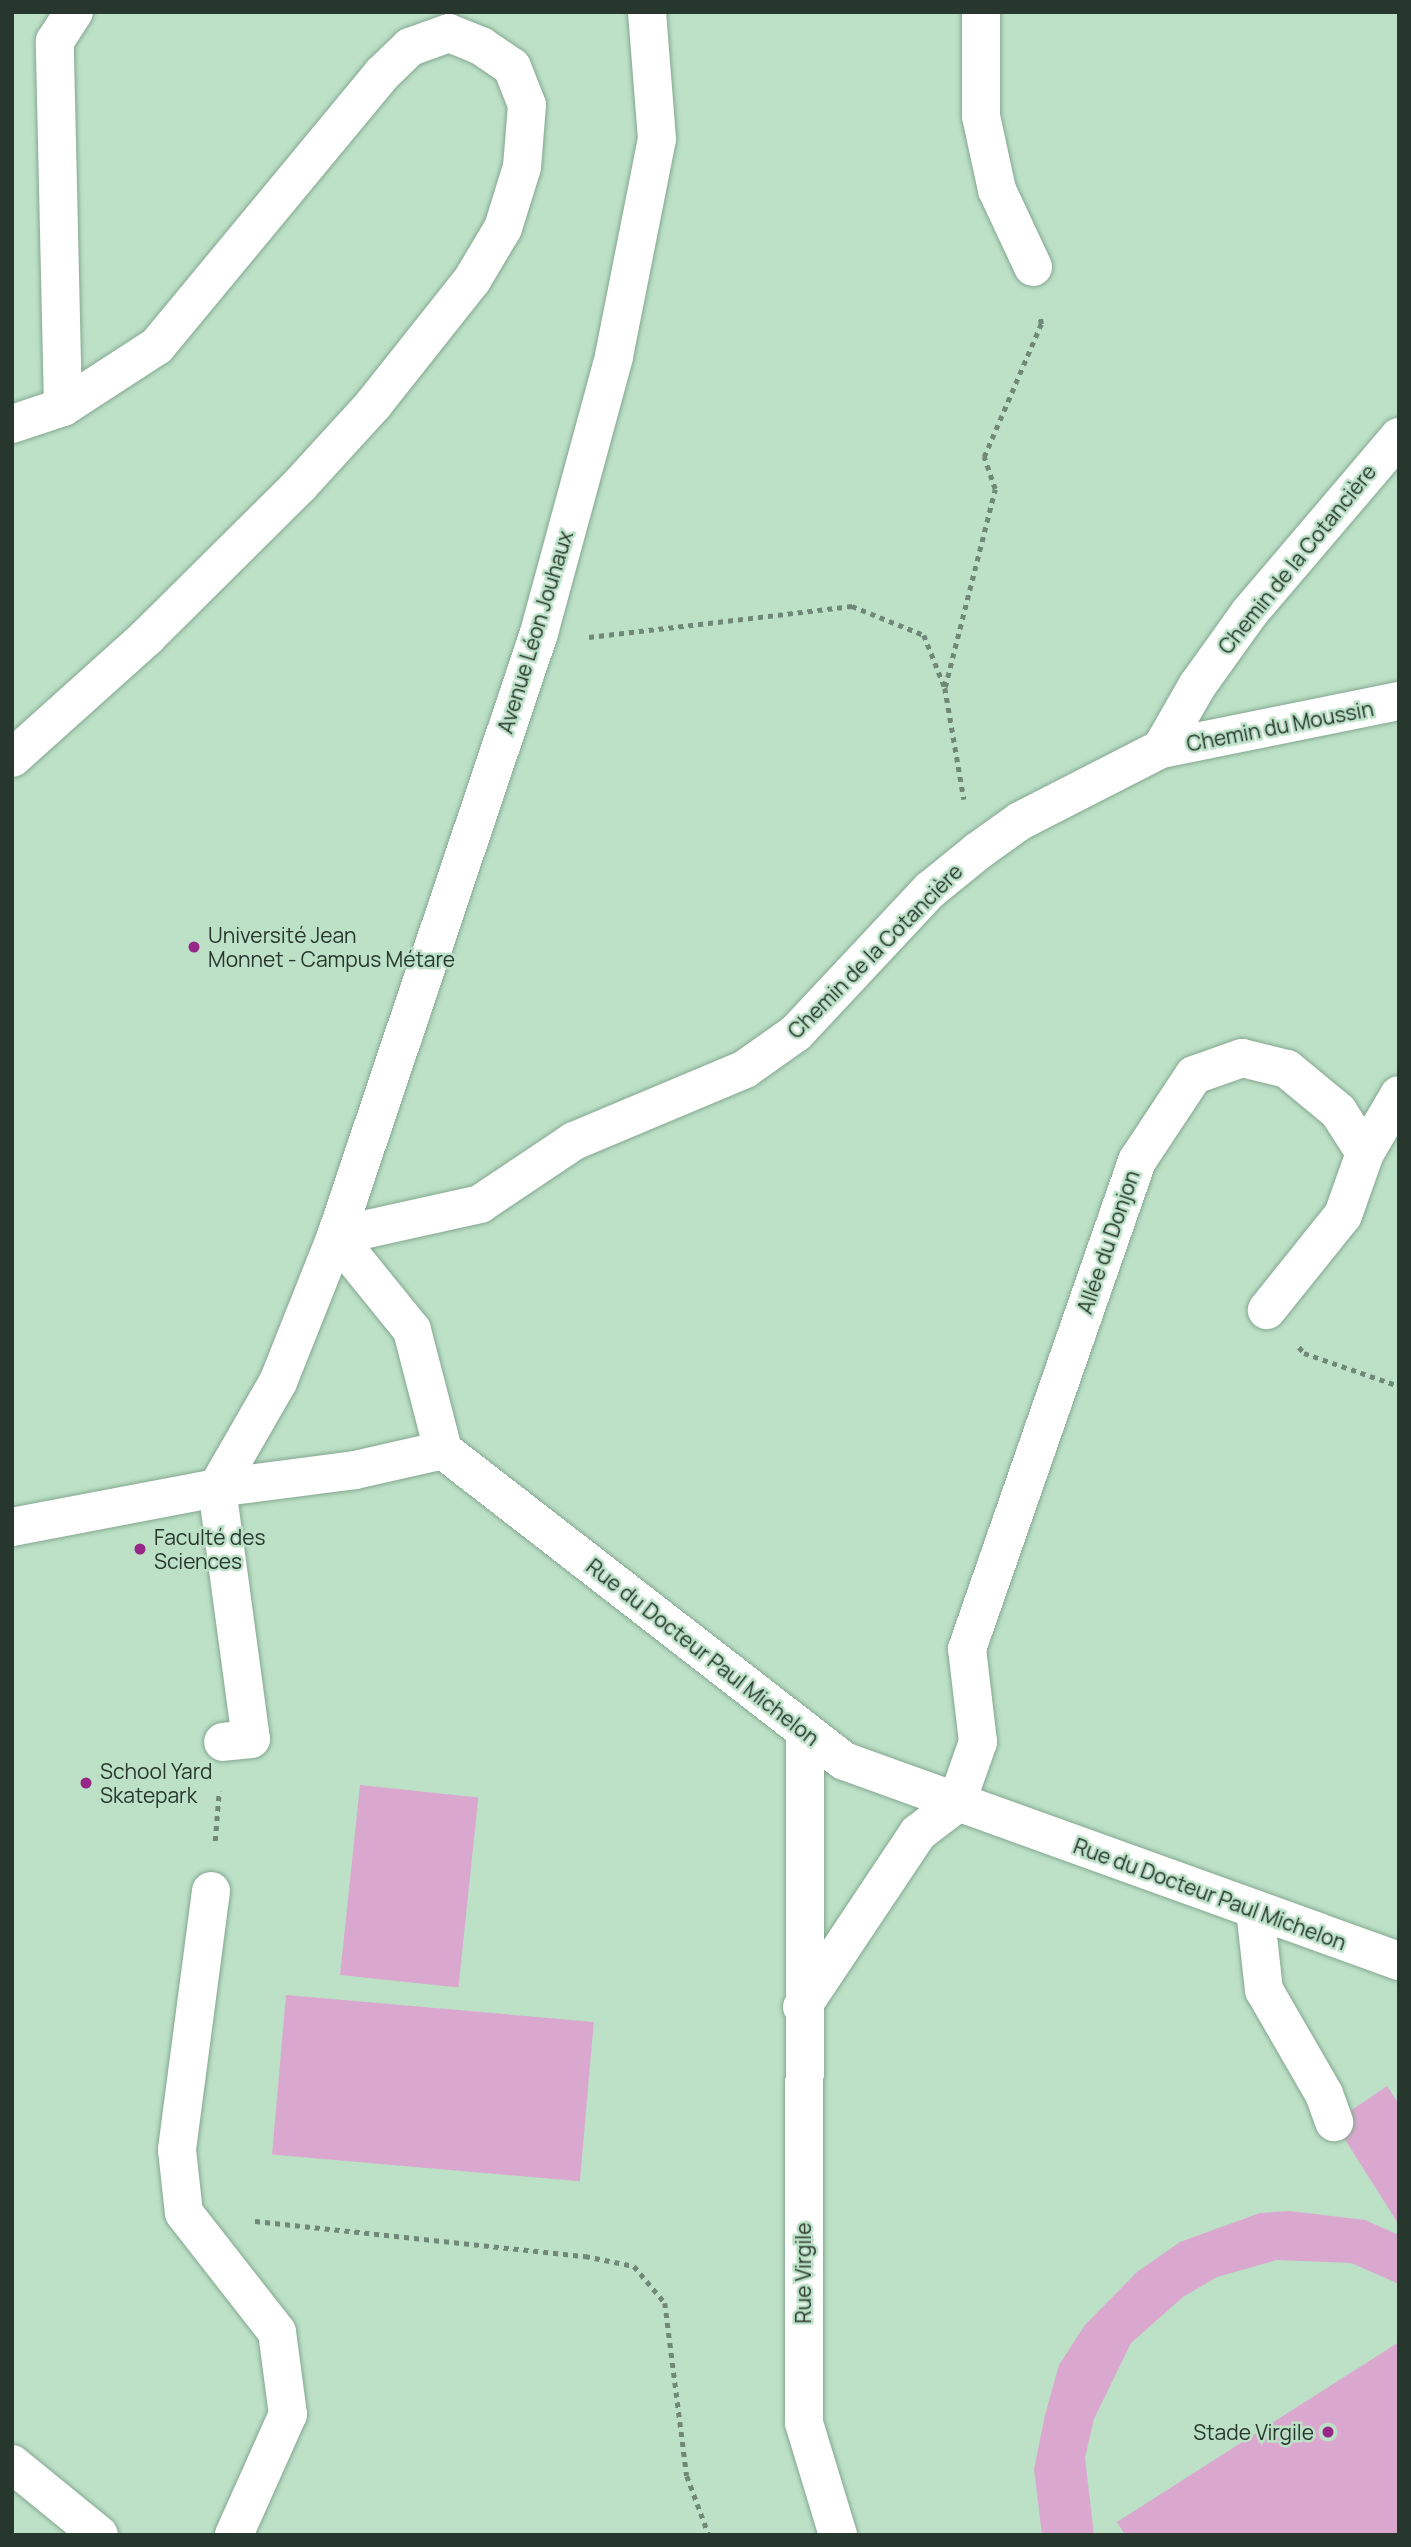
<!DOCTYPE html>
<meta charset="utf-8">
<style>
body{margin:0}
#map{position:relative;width:1411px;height:2547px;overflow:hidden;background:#bce1c7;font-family:Manrope,sans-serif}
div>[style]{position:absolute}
.green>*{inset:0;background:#daa8cf;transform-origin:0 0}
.path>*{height:4.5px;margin-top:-2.25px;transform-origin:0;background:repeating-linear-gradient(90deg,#6f8877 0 5px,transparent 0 10px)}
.roads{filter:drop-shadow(0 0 2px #84a78f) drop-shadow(0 0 2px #84a78f)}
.minor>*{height:38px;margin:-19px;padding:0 19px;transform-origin:19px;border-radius:19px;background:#fff}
.dots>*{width:19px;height:19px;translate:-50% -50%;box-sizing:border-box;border:4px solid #bce1c7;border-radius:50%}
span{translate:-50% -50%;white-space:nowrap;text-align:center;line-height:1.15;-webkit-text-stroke:5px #bce1c7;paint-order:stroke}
.street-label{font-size:21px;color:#28372d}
.poi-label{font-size:21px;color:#28372d}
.left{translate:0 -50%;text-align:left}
.right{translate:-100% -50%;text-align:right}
.frame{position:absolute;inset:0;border:14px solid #28372d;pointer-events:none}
</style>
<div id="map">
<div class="green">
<i style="left:360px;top:1785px;width:119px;height:191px;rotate:6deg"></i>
<i style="left:286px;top:1995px;width:309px;height:160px;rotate:5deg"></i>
<i style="clip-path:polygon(1387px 2086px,1399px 2104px,1399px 2225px,1334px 2122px)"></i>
<i style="clip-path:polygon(1290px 2211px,1365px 2220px,1399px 2235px,1399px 2284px,1351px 2263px,1277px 2260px,1217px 2277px,1183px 2297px,1131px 2343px,1094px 2419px,1085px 2458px,1094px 2535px,1042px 2535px,1034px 2469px,1045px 2415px,1059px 2365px,1085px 2325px,1137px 2272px,1180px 2242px,1260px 2213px)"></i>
<i style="clip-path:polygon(1399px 2342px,1399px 2535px,1125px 2535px,1117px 2522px)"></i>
</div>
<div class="path">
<i style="left:589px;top:637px;width:265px;rotate:-6.7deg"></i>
<i style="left:852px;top:606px;width:78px;rotate:21.9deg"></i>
<i style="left:924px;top:635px;width:57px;rotate:68.4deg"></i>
<i style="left:945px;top:688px;width:113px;rotate:80.3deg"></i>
<i style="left:945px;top:687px;width:204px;rotate:-75.8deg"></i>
<i style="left:995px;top:489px;width:34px;rotate:-109deg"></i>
<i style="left:984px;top:457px;width:145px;rotate:-66.8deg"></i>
<i style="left:1041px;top:324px;width:8px;rotate:-97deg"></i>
<i style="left:1299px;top:1347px;width:8px;rotate:50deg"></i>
<i style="left:1304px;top:1353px;width:101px;rotate:19.2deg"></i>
<i style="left:215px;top:1841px;width:50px;rotate:-85.4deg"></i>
<i style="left:255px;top:2221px;width:332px;rotate:6.1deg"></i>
<i style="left:585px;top:2256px;width:50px;rotate:11.5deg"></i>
<i style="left:634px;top:2266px;width:48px;rotate:50deg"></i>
<i style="left:665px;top:2303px;width:174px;rotate:82.8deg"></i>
<i style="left:687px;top:2476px;width:63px;rotate:69.6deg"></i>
</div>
<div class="roads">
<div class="minor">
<i style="left:981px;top:12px;width:104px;rotate:90deg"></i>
<i style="left:981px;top:116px;width:76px;rotate:77.8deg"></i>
<i style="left:997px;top:190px;width:85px;rotate:64.9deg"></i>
<i style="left:63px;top:407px;width:366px;rotate:-91.3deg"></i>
<i style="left:55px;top:41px;width:35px;rotate:-57deg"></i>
<i style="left:12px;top:424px;width:54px;rotate:-18.4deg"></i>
<i style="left:63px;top:407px;width:112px;rotate:-33deg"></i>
<i style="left:157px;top:346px;width:353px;rotate:-50.4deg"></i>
<i style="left:382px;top:74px;width:39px;rotate:-44deg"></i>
<i style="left:410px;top:47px;width:41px;rotate:-19.7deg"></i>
<i style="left:449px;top:33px;width:35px;rotate:22deg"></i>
<i style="left:481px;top:46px;width:37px;rotate:34deg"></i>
<i style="left:512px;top:67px;width:41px;rotate:68.5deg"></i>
<i style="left:527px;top:105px;width:62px;rotate:94.6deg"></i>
<i style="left:522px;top:167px;width:64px;rotate:107.3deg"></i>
<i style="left:503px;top:228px;width:61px;rotate:120.8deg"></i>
<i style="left:472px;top:280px;width:159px;rotate:128.4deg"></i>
<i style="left:373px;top:405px;width:108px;rotate:132.4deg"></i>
<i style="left:300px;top:485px;width:216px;rotate:135.2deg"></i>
<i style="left:147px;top:637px;width:181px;rotate:138.1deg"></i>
<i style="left:1161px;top:749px;width:243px;rotate:-11.4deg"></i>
<i style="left:1365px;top:1153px;width:67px;rotate:-59.6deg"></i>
<i style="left:443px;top:1450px;width:124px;rotate:-104.5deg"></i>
<i style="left:412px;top:1330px;width:121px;rotate:-129deg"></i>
<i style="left:336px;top:1236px;width:148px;rotate:-12.5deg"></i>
<i style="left:480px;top:1204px;width:113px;rotate:-33.8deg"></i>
<i style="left:574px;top:1141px;width:186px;rotate:-22.8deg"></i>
<i style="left:745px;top:1069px;width:62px;rotate:-35.2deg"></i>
<i style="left:796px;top:1033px;width:196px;rotate:-46.9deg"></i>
<i style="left:930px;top:890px;width:62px;rotate:-39.1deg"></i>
<i style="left:978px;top:851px;width:52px;rotate:-35.5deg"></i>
<i style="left:1020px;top:821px;width:158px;rotate:-27.1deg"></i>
<i style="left:1161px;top:749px;width:73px;rotate:-60.3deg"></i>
<i style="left:1197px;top:686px;width:91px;rotate:-54.4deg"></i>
<i style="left:1250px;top:612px;width:230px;rotate:-49.6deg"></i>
<i style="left:443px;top:1450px;width:507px;rotate:37.8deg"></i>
<i style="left:844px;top:1761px;width:590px;rotate:19.82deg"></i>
<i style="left:217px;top:1488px;width:122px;rotate:-60.1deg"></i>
<i style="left:278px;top:1382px;width:157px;rotate:-68.3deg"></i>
<i style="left:336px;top:1236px;width:636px;rotate:-71.39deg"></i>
<i style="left:539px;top:633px;width:287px;rotate:-74.8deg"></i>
<i style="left:614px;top:356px;width:221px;rotate:-78.8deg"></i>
<i style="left:657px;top:139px;width:127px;rotate:-94.5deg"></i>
<i style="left:217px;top:1488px;width:253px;rotate:82.3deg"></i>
<i style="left:251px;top:1739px;width:28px;rotate:174deg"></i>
<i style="left:12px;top:1527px;width:209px;rotate:-10.8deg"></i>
<i style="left:217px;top:1488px;width:139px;rotate:-7.4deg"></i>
<i style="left:355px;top:1470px;width:90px;rotate:-12.8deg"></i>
<i style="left:805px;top:1732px;width:691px;rotate:90.08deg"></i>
<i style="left:804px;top:2423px;width:117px;rotate:73.1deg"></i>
<i style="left:211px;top:1891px;width:261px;rotate:97.5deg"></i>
<i style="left:177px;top:2150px;width:63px;rotate:83.7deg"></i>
<i style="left:184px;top:2213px;width:151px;rotate:52deg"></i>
<i style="left:277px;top:2332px;width:83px;rotate:82.4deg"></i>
<i style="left:288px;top:2414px;width:133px;rotate:114.1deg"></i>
<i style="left:1255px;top:1910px;width:81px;rotate:83.6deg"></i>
<i style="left:1264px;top:1990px;width:120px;rotate:60deg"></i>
<i style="left:1324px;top:2094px;width:30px;rotate:70deg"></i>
<i style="left:802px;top:2007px;width:209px;rotate:-56.3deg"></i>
<i style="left:918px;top:1833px;width:48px;rotate:-37.3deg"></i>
<i style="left:956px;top:1804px;width:66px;rotate:-70.5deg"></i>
<i style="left:978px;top:1742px;width:94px;rotate:-96.7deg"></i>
<i style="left:967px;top:1649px;width:517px;rotate:-70.79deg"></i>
<i style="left:1137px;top:1161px;width:103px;rotate:-56.5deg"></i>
<i style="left:1194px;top:1075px;width:51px;rotate:-19.5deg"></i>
<i style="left:1242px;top:1058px;width:46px;rotate:13.7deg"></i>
<i style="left:1287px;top:1069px;width:66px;rotate:39.5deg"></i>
<i style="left:1338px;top:1111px;width:50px;rotate:57.3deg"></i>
<i style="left:1365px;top:1153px;width:66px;rotate:109.5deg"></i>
<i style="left:1343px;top:1215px;width:122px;rotate:128.7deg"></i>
<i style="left:12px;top:2464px;width:112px;rotate:39.2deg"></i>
</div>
</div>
<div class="dots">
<i style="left:194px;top:947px;background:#962786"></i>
<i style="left:140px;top:1549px;background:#962786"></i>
<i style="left:86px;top:1783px;background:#962786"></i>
<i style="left:1328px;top:2432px;background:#962786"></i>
</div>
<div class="street-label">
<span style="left:1297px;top:559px;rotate:-51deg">Chemin de la Cotancière</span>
<span style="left:535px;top:632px;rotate:-73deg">Avenue Léon Jouhaux</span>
<span style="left:1280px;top:726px;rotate:-11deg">Chemin du Moussin</span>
<span style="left:875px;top:951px;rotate:-45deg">Chemin de la Cotancière</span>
<span style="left:1108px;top:1242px;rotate:-71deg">Allée du Donjon</span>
<span style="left:703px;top:1652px;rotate:38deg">Rue du Docteur Paul Michelon</span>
<span style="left:1210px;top:1894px;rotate:20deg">Rue du Docteur Paul Michelon</span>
<span style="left:803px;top:2273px;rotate:-90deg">Rue Virgile</span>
</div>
<div class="poi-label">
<span class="left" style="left:208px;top:947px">Université Jean<br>Monnet - Campus Métare</span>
<span class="left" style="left:154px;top:1549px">Faculté des<br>Sciences</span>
<span class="left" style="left:100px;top:1783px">School Yard<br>Skatepark</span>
<span class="right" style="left:1314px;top:2432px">Stade Virgile</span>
</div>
<div class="frame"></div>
</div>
